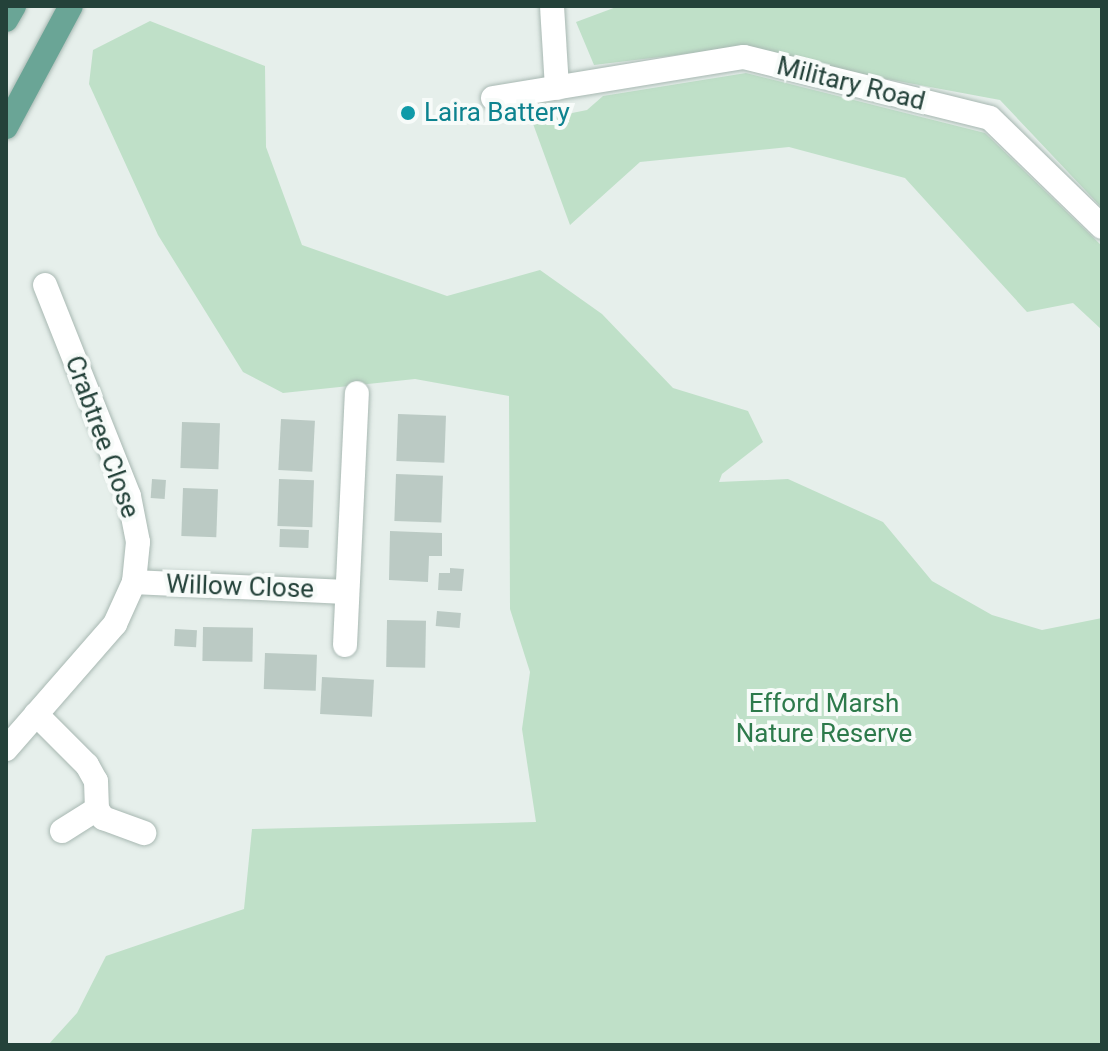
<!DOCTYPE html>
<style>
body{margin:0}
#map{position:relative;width:1108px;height:1051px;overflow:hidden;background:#e6efeb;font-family:Roboto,sans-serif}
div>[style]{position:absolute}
.green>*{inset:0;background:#bfe0c8}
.building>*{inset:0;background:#bbcac4;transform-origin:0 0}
.roads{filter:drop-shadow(0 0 2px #a8b8b2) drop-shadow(0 0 2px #a8b8b2)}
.street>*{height:24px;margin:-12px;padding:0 12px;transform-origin:12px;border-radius:12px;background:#fff}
.primary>*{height:24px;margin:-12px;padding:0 12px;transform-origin:12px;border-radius:12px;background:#6aa596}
.dots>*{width:22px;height:22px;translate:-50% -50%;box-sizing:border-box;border:4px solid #f7fbf9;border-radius:50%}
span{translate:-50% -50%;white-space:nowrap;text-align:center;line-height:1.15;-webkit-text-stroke:8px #f7fbf9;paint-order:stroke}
.street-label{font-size:26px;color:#24423a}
.culture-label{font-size:26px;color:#0d838f}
.left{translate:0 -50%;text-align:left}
.park-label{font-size:26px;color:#2d7a4b}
.frame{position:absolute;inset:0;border:8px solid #24423a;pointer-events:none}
</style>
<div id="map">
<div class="green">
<i style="clip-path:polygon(619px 6px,1102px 6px,1102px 208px,1000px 100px,726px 49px,594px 65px,576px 22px)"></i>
<i style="clip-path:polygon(150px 21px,265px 66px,266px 147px,302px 245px,447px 296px,540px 270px,602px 314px,673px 388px,748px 411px,763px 442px,722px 474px,719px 482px,788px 479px,883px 522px,932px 581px,992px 615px,1042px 630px,1102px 618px,1102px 1045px,48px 1045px,77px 1013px,106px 956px,244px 909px,252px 829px,536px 822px,522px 729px,530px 672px,510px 609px,509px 396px,415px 379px,283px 393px,243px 372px,158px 235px,89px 84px,93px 50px)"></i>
<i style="clip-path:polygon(746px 73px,985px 133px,1102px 246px,1102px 330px,1073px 303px,1027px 312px,905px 178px,789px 147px,640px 162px,570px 225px,532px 121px,587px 110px,603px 96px)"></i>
</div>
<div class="building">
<i style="left:398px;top:414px;width:48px;height:47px;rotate:2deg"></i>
<i style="left:281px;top:419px;width:34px;height:51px;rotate:3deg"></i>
<i style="left:182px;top:422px;width:38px;height:46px;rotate:2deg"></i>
<i style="left:396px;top:474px;width:47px;height:47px;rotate:2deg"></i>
<i style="left:152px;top:479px;width:14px;height:19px;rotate:4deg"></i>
<i style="left:279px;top:479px;width:35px;height:47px;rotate:2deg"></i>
<i style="left:183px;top:488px;width:35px;height:48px;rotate:2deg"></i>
<i style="left:280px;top:529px;width:29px;height:18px;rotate:2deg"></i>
<i style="clip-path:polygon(390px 531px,442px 533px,442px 556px,429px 556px,428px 582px,389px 580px)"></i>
<i style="clip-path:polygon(450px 568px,464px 569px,462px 591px,438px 590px,439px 573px,450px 573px)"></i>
<i style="left:437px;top:611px;width:24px;height:15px;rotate:5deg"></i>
<i style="left:387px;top:620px;width:39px;height:47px;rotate:1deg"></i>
<i style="left:203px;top:627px;width:50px;height:34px;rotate:1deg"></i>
<i style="left:175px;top:629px;width:22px;height:17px;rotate:3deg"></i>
<i style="left:265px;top:653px;width:52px;height:36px;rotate:2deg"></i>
<i style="left:322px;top:677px;width:52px;height:37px;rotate:3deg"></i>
</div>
<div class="roads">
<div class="street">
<i style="left:552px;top:6px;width:82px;rotate:86.5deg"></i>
<i style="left:493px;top:98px;width:254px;rotate:-9.3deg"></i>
<i style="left:744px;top:57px;width:253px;rotate:13.9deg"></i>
<i style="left:990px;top:118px;width:156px;rotate:44.2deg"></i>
<i style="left:134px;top:582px;width:211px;rotate:2.7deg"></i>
<i style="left:345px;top:645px;width:252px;rotate:-87.3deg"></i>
<i style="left:36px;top:714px;width:72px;rotate:45deg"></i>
<i style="left:87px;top:765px;width:18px;rotate:61deg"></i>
<i style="left:96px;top:781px;width:28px;rotate:88deg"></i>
<i style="left:6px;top:749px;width:166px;rotate:-48.9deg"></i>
<i style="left:115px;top:624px;width:46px;rotate:-65.7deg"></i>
<i style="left:134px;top:582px;width:40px;rotate:-84.3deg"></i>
<i style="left:138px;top:542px;width:47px;rotate:-101.1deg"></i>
<i style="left:129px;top:496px;width:227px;rotate:-111.7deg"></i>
<i style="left:62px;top:831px;width:41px;rotate:-32.2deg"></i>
<i style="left:97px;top:809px;width:11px;rotate:56deg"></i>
<i style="left:103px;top:818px;width:44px;rotate:20.1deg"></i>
</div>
<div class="primary">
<i style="left:6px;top:20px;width:16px;rotate:-60deg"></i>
<i style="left:6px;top:127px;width:137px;rotate:-61.8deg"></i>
</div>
</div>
<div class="dots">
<i style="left:408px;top:113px;background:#0f9aa8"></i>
</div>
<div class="street-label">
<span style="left:851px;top:84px;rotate:14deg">Military Road</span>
<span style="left:102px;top:437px;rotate:70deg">Crabtree Close</span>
<span style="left:240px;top:587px;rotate:2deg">Willow Close</span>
</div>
<div class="culture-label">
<span class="left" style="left:424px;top:113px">Laira Battery</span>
</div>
<div class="park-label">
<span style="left:824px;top:719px">Efford Marsh<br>Nature Reserve</span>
</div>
<div class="frame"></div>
</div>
